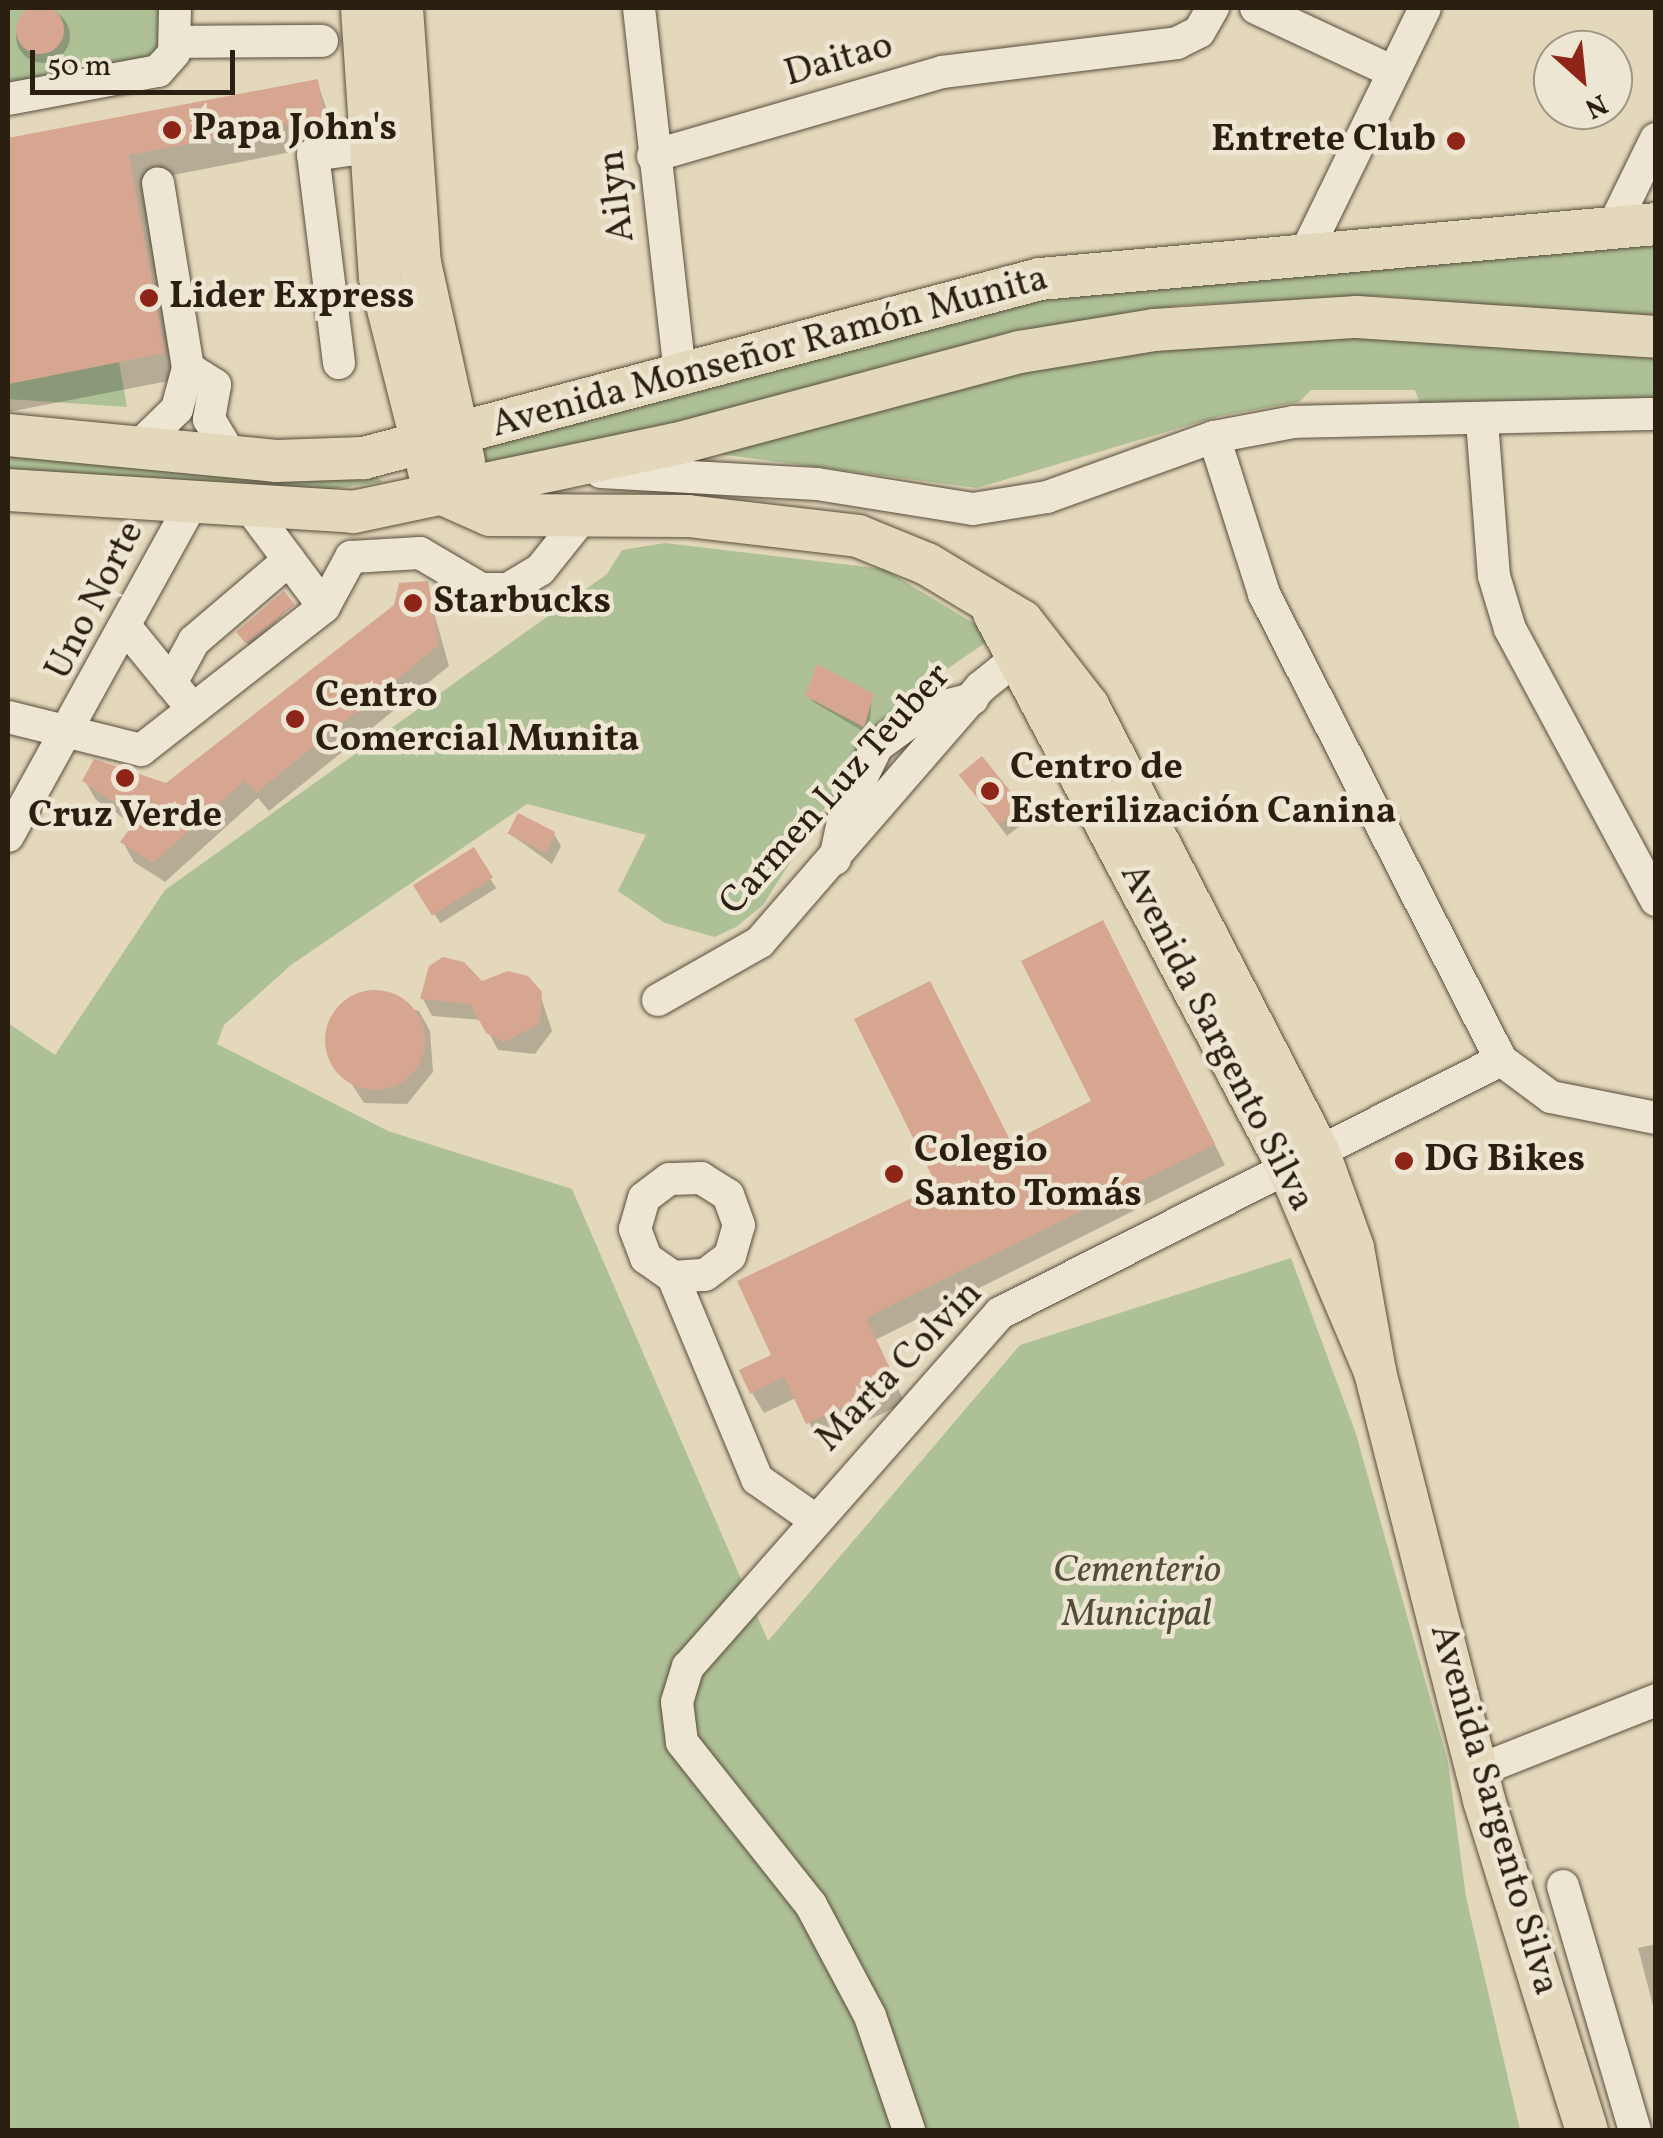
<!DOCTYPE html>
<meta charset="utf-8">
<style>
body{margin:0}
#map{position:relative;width:1663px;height:2138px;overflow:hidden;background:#e4d8bc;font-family:Vollkorn,serif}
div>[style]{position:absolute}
.green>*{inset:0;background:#aec096}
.shadow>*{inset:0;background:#0003;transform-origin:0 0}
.round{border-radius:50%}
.building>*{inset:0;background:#d7a691;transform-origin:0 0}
.roads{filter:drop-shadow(0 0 2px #584d3c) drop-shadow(0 0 2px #584d3c)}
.minor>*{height:32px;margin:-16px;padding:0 16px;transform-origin:16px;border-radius:16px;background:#ede6d3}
.major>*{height:42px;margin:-21px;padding:0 21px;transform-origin:21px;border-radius:21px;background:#e4d8bc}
.dots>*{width:28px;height:28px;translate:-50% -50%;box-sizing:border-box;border:5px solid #ede6d3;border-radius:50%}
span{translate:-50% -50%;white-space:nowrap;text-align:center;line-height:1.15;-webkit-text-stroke:9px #ede6d3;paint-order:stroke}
.street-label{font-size:38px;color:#2a1f11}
.poi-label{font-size:38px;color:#2a1f11;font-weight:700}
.left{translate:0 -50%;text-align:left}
.right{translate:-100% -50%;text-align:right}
.park-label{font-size:38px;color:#524f39;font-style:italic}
.frame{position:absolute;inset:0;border:10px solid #2a1f11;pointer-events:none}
.north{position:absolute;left:1533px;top:30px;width:100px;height:100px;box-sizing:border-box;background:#ede6d3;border:2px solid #9f9685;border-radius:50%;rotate:153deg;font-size:28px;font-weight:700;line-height:40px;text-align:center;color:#2a1f11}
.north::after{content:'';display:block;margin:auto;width:35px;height:45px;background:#8f2418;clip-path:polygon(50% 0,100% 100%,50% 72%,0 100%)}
.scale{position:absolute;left:30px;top:50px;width:205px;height:45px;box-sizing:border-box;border:5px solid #2a1f11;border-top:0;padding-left:12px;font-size:30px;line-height:35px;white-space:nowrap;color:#2a1f11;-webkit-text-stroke:8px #ede6d3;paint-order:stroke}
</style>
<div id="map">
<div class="green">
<i style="clip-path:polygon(8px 8px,169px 8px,160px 61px,8px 92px)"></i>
<i style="clip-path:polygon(1655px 241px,1655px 318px,1380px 296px,1183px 305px,1013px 331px,773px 401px,483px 464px,480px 449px,992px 304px)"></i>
<i style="clip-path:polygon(1300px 334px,1655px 353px,1655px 402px,1423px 411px,1415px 390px,1311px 390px,1299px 402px,1220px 416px,977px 488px,718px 454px,1079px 357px)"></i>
<i style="clip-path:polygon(119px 362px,127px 407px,8px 399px,8px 384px)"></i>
<i style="clip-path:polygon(8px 446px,376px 475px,382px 482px,325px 490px,8px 475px)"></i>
<i style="clip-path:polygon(665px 543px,884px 569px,995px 636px,918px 689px,859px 754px,763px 905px,736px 927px,715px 937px,665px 923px,618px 891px,646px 835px,527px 804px,291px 965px,224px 1025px,217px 1044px,388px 1131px,572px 1189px,768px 1641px,1020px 1345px,1291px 1258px,1356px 1434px,1448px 1762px,1466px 1897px,1520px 2130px,8px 2130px,8px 1023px,55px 1055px,165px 890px,607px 574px,622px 550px)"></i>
</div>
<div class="shadow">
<i class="round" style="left:16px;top:9px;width:54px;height:54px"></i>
<i style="clip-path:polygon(317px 81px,338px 143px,142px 181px,179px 379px,8px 412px,8px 141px)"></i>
<i style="clip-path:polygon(426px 584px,449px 666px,269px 811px,258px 798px,165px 882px,134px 862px,123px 842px,135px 826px,96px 800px,85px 781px,166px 785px)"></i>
<i style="clip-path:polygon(292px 606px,250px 647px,242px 637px)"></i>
<i style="clip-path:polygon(807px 691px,872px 696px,869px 735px,812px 701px)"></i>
<i style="clip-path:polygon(962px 776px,1020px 807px,1027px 820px,1007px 836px)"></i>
<i style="clip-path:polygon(510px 834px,554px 834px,561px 846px,552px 864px)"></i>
<i style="left:473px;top:851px;width:44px;height:66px;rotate:58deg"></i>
<i style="clip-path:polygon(1114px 944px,1225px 1165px,875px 1340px,905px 1403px,820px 1443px,796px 1398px,764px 1413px,752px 1393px,775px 1356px,941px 1187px,1095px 1102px)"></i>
<i style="clip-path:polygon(481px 984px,540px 994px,552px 1031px,535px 1054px,498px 1050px,482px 1020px,432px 1016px,423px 999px)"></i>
<i style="clip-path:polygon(363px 995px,419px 1011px,430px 1031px,433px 1072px,407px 1104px,364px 1103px,328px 1047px,335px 1015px)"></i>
<i style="clip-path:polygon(1656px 1944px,1656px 2017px,1638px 1948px)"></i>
</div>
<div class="building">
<i class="round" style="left:16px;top:6px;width:48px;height:48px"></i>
<i style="clip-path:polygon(318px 79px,325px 117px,129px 155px,165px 353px,8px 384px,8px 138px)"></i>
<i style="clip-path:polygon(428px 581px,439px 645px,256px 793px,245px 780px,153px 863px,120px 842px,138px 817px,82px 781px,94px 759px,166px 783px,394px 605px,399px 583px)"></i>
<i style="clip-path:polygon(284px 591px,295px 605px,245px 643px,236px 632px)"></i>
<i style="clip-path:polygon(817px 664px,874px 694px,864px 727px,805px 696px)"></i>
<i style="left:982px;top:756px;width:64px;height:30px;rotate:51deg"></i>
<i style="left:518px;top:813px;width:42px;height:23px;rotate:27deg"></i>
<i style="left:474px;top:847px;width:36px;height:72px;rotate:58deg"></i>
<i style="clip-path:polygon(1103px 920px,1215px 1144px,866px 1318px,896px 1381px,806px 1424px,784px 1377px,750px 1394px,739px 1370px,771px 1355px,737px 1281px,937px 1186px,854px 1019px,930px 981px,1011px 1142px,1091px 1101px,1021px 961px)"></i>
<i style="clip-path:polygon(443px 957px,464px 962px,482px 981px,508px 971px,528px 976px,542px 992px,540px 1023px,505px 1042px,486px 1033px,470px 1004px,420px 999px,429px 966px)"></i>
<i class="round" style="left:325px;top:990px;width:100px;height:100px"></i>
</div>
<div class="roads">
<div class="minor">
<i style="left:639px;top:8px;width:369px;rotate:83.6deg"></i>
<i style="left:1256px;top:8px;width:151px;rotate:25deg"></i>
<i style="left:176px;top:42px;width:146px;rotate:-0.4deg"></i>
<i style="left:8px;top:99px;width:153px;rotate:-10.6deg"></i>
<i style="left:158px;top:71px;width:24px;rotate:-48deg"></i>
<i style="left:174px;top:53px;width:45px;rotate:-88.7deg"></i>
<i style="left:653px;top:156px;width:301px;rotate:-16.2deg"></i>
<i style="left:942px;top:72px;width:237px;rotate:-7deg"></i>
<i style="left:1177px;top:43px;width:25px;rotate:-27deg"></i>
<i style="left:1199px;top:32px;width:28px;rotate:-60deg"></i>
<i style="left:1613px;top:227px;width:98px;rotate:-64deg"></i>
<i style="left:1306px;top:252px;width:271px;rotate:-64deg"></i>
<i style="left:339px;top:363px;width:210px;rotate:-97.1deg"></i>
<i style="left:313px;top:155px;width:58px;rotate:-8deg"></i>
<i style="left:188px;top:368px;width:32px;rotate:32deg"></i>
<i style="left:215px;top:385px;width:35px;rotate:100deg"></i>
<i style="left:209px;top:419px;width:43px;rotate:59.3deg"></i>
<i style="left:1482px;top:421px;width:155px;rotate:85.6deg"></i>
<i style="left:1494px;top:576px;width:55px;rotate:73.2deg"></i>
<i style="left:1510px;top:629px;width:308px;rotate:61.7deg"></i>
<i style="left:1214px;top:437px;width:165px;rotate:72.3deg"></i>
<i style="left:1264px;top:594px;width:523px;rotate:63.04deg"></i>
<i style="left:1501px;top:1060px;width:62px;rotate:36.5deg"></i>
<i style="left:1551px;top:1097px;width:107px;rotate:11.3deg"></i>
<i style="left:139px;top:446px;width:53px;rotate:-44.2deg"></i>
<i style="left:177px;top:409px;width:42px;rotate:-75deg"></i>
<i style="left:188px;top:368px;width:187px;rotate:-99.2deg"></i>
<i style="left:601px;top:472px;width:216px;rotate:3.2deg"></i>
<i style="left:817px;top:484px;width:158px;rotate:9.1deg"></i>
<i style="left:973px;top:509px;width:75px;rotate:-9.2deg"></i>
<i style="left:1047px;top:497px;width:177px;rotate:-19.8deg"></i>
<i style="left:1214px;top:437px;width:81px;rotate:-10.6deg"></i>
<i style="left:1294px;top:422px;width:362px;rotate:-1.3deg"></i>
<i style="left:251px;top:509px;width:122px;rotate:53.3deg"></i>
<i style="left:128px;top:630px;width:85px;rotate:50.7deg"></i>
<i style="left:171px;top:683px;width:48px;rotate:-61.3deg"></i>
<i style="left:194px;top:641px;width:125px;rotate:-40.5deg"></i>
<i style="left:8px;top:717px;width:137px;rotate:13.9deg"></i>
<i style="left:141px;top:750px;width:232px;rotate:-38deg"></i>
<i style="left:324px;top:607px;width:57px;rotate:-61.6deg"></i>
<i style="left:351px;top:557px;width:69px;rotate:-3.3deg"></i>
<i style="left:420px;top:553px;width:71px;rotate:30.5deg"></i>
<i style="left:481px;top:589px;width:27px"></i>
<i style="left:508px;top:589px;width:37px;rotate:-31deg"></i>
<i style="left:540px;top:570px;width:70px;rotate:-51.3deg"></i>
<i style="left:8px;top:836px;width:379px;rotate:-61.1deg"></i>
<i style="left:835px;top:859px;width:48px;rotate:-78deg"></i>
<i style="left:845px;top:812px;width:73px;rotate:-64.1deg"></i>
<i style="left:877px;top:746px;width:59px;rotate:-36.1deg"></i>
<i style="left:925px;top:711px;width:49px;rotate:-14.3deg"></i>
<i style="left:658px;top:1000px;width:117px;rotate:-29.6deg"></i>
<i style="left:760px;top:942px;width:337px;rotate:-49.1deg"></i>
<i style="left:981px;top:687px;width:48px;rotate:-39deg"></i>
<i style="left:673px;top:1277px;width:32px;rotate:-4deg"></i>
<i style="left:705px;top:1275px;width:31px;rotate:-37deg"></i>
<i style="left:730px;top:1256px;width:32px;rotate:-74deg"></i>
<i style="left:739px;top:1225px;width:32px;rotate:-110deg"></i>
<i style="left:728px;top:1195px;width:32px;rotate:-148deg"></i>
<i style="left:701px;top:1178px;width:32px;rotate:178deg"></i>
<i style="left:669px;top:1179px;width:31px;rotate:143deg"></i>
<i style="left:644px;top:1198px;width:32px;rotate:106deg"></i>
<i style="left:635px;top:1229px;width:31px;rotate:69deg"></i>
<i style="left:646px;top:1258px;width:33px;rotate:35deg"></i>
<i style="left:673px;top:1277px;width:219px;rotate:67.4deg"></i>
<i style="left:757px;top:1479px;width:70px;rotate:35.1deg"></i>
<i style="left:1477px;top:1771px;width:193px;rotate:-21.6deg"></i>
<i style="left:1563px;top:1886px;width:254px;rotate:73.6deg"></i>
<i style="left:909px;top:2130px;width:120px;rotate:-108.9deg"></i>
<i style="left:870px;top:2016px;width:126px;rotate:-118deg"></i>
<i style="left:811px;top:1905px;width:208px;rotate:-128.4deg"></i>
<i style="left:682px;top:1742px;width:40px;rotate:-97.1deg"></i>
<i style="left:677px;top:1702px;width:37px;rotate:-73deg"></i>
<i style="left:688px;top:1667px;width:472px;rotate:-48.6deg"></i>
<i style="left:1000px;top:1313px;width:561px;rotate:-26.79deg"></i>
</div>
<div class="major">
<i style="left:362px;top:8px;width:270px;rotate:86.2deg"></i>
<i style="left:380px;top:277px;width:220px;rotate:75.8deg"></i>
<i style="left:434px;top:490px;width:61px;rotate:24.1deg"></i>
<i style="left:490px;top:515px;width:198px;rotate:0.3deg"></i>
<i style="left:688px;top:516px;width:171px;rotate:6.7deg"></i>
<i style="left:858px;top:536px;width:74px;rotate:22.1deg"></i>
<i style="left:927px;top:564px;width:111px;rotate:31deg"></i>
<i style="left:1022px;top:621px;width:108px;rotate:52.2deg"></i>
<i style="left:1088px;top:706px;width:503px;rotate:62.67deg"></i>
<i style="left:1319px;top:1153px;width:101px;rotate:70.3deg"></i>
<i style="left:1353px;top:1248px;width:126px;rotate:79.9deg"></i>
<i style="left:402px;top:8px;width:256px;rotate:86deg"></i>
<i style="left:420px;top:263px;width:204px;rotate:77.5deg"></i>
<i style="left:8px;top:435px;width:269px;rotate:5.5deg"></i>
<i style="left:276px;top:461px;width:88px;rotate:-2deg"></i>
<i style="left:364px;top:458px;width:699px;rotate:-14.83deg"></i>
<i style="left:1040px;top:279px;width:618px;rotate:-5.1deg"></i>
<i style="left:8px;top:490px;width:346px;rotate:3.6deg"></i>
<i style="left:353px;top:512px;width:330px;rotate:-11.9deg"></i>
<i style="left:676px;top:444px;width:356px;rotate:-15deg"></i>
<i style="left:1020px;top:352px;width:136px;rotate:-9.3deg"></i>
<i style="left:1154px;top:330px;width:203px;rotate:-3.7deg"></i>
<i style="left:1357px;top:317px;width:300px;rotate:3.8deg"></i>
<i style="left:994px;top:613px;width:629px;rotate:62.05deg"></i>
<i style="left:1289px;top:1169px;width:220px;rotate:67deg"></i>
<i style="left:1375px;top:1372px;width:442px;rotate:75.7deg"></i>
<i style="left:1484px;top:1800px;width:346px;rotate:72.7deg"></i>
</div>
</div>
<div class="dots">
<i style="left:172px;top:130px;background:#8f2418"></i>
<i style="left:1456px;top:141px;background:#8f2418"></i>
<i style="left:149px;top:298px;background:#8f2418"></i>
<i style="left:413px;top:603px;background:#8f2418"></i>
<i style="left:295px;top:719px;background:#8f2418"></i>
<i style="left:125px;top:778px;background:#8f2418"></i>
<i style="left:990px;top:791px;background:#8f2418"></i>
<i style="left:1404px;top:1161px;background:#8f2418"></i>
<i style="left:894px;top:1174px;background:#8f2418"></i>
</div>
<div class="street-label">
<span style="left:839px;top:61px;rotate:-16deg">Daitao</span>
<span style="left:618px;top:196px;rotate:-97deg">Ailyn</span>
<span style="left:770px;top:353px;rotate:-15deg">Avenida Monseñor Ramón Munita</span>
<span style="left:96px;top:601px;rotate:-63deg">Uno Norte</span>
<span style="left:836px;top:790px;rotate:-48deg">Carmen Luz Teuber</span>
<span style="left:1216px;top:1038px;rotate:63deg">Avenida Sargento Silva</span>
<span style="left:900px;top:1367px;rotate:-46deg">Marta Colvin</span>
<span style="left:1493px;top:1810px;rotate:74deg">Avenida Sargento Silva</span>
</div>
<div class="poi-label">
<span class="left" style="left:192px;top:130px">Papa John's</span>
<span class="right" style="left:1436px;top:141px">Entrete Club</span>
<span class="left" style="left:169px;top:298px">Lider Express</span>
<span class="left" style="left:433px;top:603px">Starbucks</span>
<span class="left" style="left:315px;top:719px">Centro<br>Comercial Munita</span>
<span class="left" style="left:1010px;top:791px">Centro de<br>Esterilización Canina</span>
<span style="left:125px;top:817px">Cruz Verde</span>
<span class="left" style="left:914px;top:1174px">Colegio<br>Santo Tomás</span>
<span class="left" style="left:1424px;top:1161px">DG Bikes</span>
</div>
<div class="park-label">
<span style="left:1137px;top:1594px">Cementerio<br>Municipal</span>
</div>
<div class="frame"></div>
<div class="north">N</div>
<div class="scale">50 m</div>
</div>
